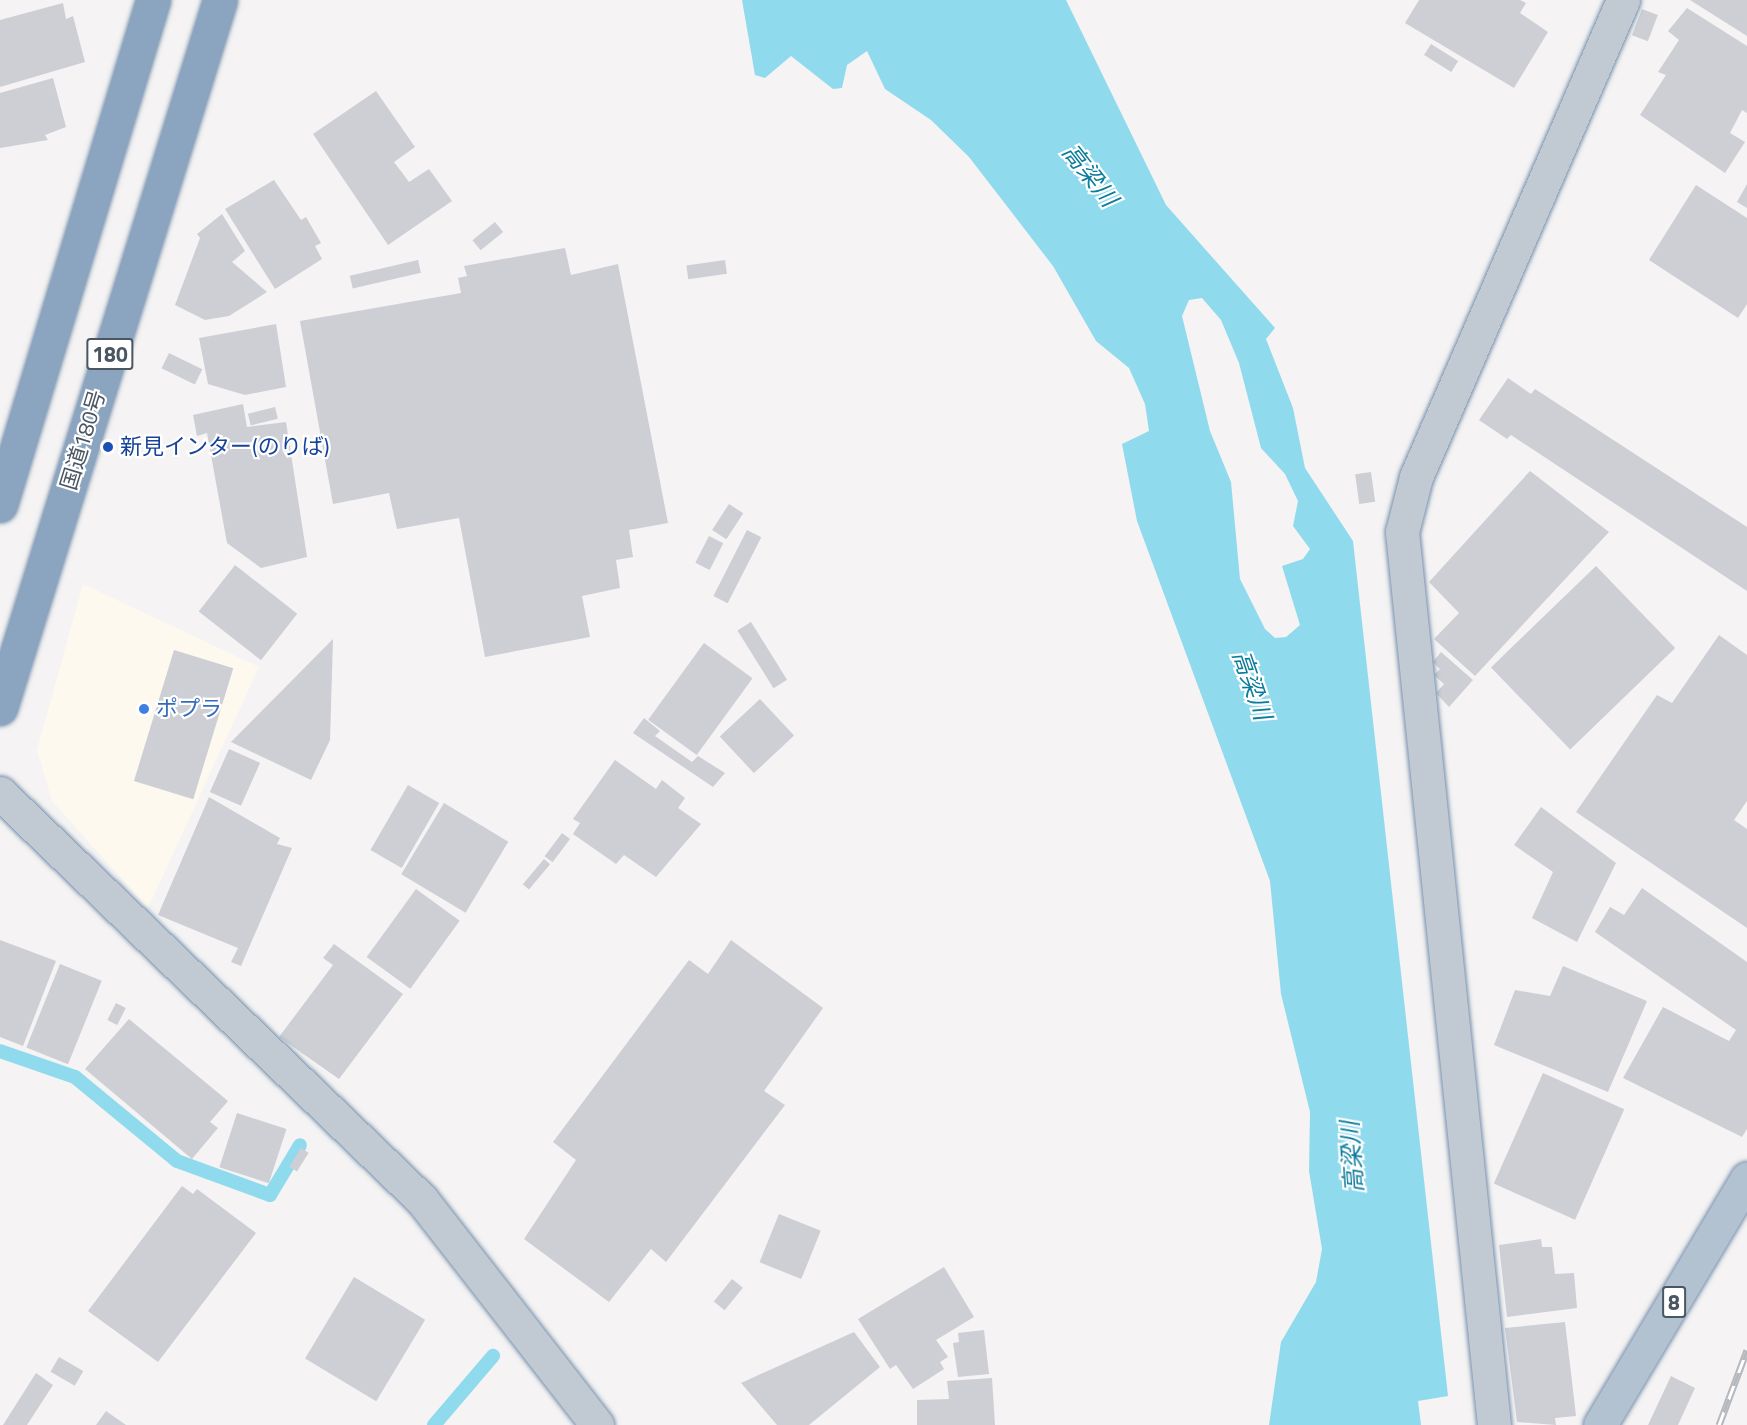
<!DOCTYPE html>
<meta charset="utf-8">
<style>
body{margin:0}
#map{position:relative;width:1747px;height:1425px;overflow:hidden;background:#f5f3f3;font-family:"Titillium Web","Noto Sans JP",sans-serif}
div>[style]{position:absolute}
.commercial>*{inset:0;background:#fdf9ef}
.water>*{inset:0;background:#90daee}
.stream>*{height:14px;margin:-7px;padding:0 7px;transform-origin:7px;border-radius:7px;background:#90daee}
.building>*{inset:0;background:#cdcfd5;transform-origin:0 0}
.roads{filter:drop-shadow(0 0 2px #7690ad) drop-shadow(0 0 2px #7690ad)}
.minor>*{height:33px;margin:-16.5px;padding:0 16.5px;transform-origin:16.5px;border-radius:16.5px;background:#c1cad2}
.major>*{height:33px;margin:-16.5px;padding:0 16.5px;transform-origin:16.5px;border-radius:16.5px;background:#b3c2d1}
.highway>*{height:33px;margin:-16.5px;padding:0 16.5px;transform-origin:16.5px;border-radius:16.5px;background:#8ba5c1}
.rail>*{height:7px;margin-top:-3.5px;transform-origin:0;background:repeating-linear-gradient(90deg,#fff 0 14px,#b5b8bd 0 28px);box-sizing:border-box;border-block:2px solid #b5b8bd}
.dots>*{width:16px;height:16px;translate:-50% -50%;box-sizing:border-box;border:3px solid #fff;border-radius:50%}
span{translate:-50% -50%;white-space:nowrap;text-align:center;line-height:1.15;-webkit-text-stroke:4.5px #fff;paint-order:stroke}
.shield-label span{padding:2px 4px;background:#fff;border:2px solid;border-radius:4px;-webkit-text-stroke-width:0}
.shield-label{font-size:21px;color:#4a5661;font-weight:700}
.street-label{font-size:22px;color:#4a5661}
.transit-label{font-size:22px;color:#164399}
.left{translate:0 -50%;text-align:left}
.shop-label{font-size:22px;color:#366cbe}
.water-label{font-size:24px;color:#0c7c9b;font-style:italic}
</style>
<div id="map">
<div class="commercial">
<i style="clip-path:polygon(83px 584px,259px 667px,148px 908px,52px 801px,37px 750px)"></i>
</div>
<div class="water">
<i style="clip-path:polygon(evenodd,742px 0,1066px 0,1166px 205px,1275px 328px,1266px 339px,1293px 408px,1305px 468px,1353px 541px,1448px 1396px,1418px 1401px,1421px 1425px,1269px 1425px,1281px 1342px,1316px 1282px,1322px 1249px,1309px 1171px,1310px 1112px,1281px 994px,1270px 881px,1137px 521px,1122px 444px,1149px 431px,1145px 404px,1129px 368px,1096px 341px,1053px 266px,969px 157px,931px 120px,885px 89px,867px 51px,847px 65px,842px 88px,833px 89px,791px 56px,765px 78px,755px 75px,742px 0,1202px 298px,1221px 320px,1239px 363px,1261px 448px,1285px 474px,1298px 501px,1293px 526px,1310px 549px,1303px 559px,1282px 566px,1300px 625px,1286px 637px,1275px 638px,1265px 629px,1240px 579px,1231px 482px,1210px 431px,1182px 316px,1189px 300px,1202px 298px)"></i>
</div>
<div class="stream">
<i style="left:0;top:1051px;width:79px;rotate:19.1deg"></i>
<i style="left:75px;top:1077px;width:132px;rotate:39.5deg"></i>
<i style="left:177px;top:1161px;width:99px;rotate:20.1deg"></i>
<i style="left:270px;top:1195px;width:58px;rotate:-59deg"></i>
<i style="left:434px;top:1425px;width:91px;rotate:-49.5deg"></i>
</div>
<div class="building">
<i style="clip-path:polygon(1419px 0,1520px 0,1526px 3px,1520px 13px,1548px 32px,1514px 88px,1405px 23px)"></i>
<i style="clip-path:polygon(1690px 0,1747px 0,1747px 36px)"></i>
<i style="clip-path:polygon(63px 3px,66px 19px,73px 16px,85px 62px,0 87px,0 20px)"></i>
<i style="clip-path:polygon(1687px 8px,1747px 46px,1747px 113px,1742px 110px,1730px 133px,1745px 142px,1725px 173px,1640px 115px,1666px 75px,1658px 72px,1679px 40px,1668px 31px)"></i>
<i style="left:1642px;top:9px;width:17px;height:28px;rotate:21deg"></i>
<i style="left:1431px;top:44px;width:32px;height:13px;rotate:32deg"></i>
<i style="clip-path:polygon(53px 78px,66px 127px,45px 135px,48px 140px,0 148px,0 93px)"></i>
<i style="clip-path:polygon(376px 91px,415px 147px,394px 162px,409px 182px,429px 169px,452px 201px,388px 245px,313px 134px)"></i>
<i style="clip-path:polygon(274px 180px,301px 220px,306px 217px,321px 243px,315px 246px,322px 259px,275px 289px,225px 209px)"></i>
<i style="clip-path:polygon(1747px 184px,1747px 208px,1737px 202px)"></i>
<i style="clip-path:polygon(1696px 185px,1747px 218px,1747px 304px,1738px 318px,1649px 260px)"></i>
<i style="clip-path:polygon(222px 214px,245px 251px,232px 262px,267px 292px,229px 316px,205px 320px,175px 305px,200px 238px,197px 234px)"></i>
<i style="left:495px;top:222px;width:13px;height:29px;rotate:51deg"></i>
<i style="clip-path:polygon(565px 248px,571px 275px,618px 264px,668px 523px,629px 530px,633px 557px,616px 560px,620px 588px,582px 596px,590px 637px,485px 657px,459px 518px,397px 529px,389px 493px,333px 504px,300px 321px,461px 293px,458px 278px,467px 276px,464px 266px)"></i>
<i style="left:418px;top:260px;width:13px;height:70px;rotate:77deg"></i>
<i style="left:725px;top:260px;width:14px;height:39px;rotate:82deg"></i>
<i style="clip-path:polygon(276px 324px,286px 387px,245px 395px,208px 384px,199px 338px)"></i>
<i style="left:169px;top:353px;width:37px;height:17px;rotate:26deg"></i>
<i style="clip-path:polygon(1508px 378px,1531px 394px,1535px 389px,1747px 527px,1747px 591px,1511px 435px,1507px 439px,1479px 420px)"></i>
<i style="clip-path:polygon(243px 404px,247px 427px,286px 422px,307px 557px,261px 568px,227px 543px,207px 433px,197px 436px,193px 415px)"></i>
<i style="left:275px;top:407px;width:12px;height:28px;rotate:76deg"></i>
<i style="clip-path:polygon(1530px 471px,1609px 532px,1475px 676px,1434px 639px,1459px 613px,1429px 582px)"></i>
<i style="left:1371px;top:472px;width:30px;height:16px;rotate:82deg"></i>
<i style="left:729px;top:504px;width:17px;height:31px;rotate:33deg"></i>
<i style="left:747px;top:530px;width:16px;height:74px;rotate:27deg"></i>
<i style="left:709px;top:536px;width:16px;height:30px;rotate:27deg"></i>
<i style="left:235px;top:565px;width:79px;height:59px;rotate:38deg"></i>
<i style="left:1596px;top:566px;width:114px;height:146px;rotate:46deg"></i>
<i style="left:751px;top:622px;width:68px;height:16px;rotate:58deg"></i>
<i style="clip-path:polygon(1719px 635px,1747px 655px,1747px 801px,1734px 820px,1747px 829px,1747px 928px,1576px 812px,1657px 695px,1672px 703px)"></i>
<i style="clip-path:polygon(333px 639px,330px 740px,311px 780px,231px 742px)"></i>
<i style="left:704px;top:643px;width:60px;height:95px;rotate:36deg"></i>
<i style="left:174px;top:650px;width:62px;height:137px;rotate:17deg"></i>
<i style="clip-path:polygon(1441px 652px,1473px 680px,1449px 707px,1436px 693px,1444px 684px,1434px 675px,1440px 669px,1433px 662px)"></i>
<i style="left:760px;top:699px;width:50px;height:55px;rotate:47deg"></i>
<i style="clip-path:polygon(644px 718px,660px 731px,655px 736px,692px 762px,698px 756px,725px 773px,713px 787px,633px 733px)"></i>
<i style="left:229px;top:749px;width:34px;height:47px;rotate:24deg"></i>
<i style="clip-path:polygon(615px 760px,656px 789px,662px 780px,685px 798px,678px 808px,701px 824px,656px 877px,624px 855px,616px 864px,573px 834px,580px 823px,573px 819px)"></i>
<i style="left:408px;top:785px;width:36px;height:75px;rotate:30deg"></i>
<i style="clip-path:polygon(209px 797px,280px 838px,277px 844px,292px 848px,241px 966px,231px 962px,238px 948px,158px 915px)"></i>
<i style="left:444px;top:803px;width:75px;height:83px;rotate:31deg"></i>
<i style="clip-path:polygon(1541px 807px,1616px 863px,1577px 942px,1532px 918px,1553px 872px,1514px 845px)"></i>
<i style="left:562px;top:833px;width:10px;height:29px;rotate:37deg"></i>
<i style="left:544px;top:859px;width:8px;height:33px;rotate:40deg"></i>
<i style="clip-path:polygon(1642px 888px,1747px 962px,1747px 1129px,1742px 1137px,1623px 1078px,1663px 1007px,1729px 1041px,1736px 1030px,1595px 932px,1610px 907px,1624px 915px)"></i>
<i style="left:416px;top:889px;width:54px;height:84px;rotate:36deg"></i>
<i style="clip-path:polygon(0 940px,56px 961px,23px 1046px,0 1037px)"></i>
<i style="clip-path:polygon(731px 940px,823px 1008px,764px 1091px,785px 1105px,666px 1262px,651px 1249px,609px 1302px,524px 1239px,576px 1160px,553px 1142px,689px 960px,708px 974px)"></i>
<i style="clip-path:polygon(334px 944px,403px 994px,339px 1079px,279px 1037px,333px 965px,323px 958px)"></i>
<i style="left:60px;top:964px;width:45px;height:90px;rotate:22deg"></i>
<i style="clip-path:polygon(1563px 966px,1647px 1001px,1608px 1092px,1494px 1045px,1515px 990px,1550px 996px)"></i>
<i style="left:116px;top:1003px;width:11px;height:19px;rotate:27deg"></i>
<i style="clip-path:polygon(129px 1019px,228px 1101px,210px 1122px,218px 1128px,192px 1159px,85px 1069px)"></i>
<i style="left:1543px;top:1073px;width:89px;height:121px;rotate:24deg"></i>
<i style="left:237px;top:1113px;width:52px;height:57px;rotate:18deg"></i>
<i style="left:301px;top:1148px;width:9px;height:22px;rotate:32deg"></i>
<i style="clip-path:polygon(182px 1186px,193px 1194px,197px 1189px,256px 1233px,158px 1362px,88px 1311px)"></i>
<i style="left:779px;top:1214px;width:45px;height:52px;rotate:22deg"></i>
<i style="clip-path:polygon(1541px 1239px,1542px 1247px,1552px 1247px,1555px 1274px,1574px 1273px,1577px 1308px,1507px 1317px,1499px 1245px)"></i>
<i style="clip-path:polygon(944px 1267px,974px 1317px,936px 1340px,948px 1357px,940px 1362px,944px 1369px,913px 1389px,896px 1365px,890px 1369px,858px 1319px)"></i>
<i style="left:354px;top:1277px;width:83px;height:95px;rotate:31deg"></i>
<i style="left:732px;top:1279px;width:14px;height:29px;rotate:39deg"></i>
<i style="clip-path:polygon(1565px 1322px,1576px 1416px,1555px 1418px,1556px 1425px,1517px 1422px,1505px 1328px)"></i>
<i style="clip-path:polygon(984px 1330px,989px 1374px,958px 1377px,953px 1343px,959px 1342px,958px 1333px)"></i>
<i style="clip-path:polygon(854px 1332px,880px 1367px,809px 1425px,777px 1425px,741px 1383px)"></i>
<i style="left:59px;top:1357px;width:28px;height:17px;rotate:30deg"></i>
<i style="clip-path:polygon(36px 1373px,53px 1385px,27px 1425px,3px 1425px)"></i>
<i style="clip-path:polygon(1671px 1376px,1695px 1388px,1678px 1425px,1648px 1425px)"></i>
<i style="clip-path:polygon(992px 1378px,995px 1425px,917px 1425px,917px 1400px,949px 1399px,947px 1381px)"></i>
<i style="clip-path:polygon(106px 1411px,126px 1425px,96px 1425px)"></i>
</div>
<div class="roads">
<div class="minor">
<i style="left:0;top:793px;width:586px;rotate:43.96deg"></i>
<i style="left:422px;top:1200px;width:285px;rotate:52.1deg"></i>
<i style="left:1494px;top:1425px;width:898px;rotate:-95.88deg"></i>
<i style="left:1402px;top:532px;width:57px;rotate:-75.7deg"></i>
<i style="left:1416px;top:477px;width:520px;rotate:-66.54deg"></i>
</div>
<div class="major">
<i style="left:1600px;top:1425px;width:287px;rotate:-59.2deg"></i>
</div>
<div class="highway">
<i style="left:0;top:505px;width:528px;rotate:-73.14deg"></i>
<i style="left:0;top:708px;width:741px;rotate:-72.74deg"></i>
</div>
</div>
<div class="rail">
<i style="left:1719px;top:1425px;width:80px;rotate:-69.5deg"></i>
</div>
<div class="dots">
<i style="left:108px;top:447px;background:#1a4fb4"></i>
<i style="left:144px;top:709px;background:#3f7fe0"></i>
</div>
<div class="shield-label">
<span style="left:110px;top:354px">180</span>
<span style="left:1674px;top:1302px">8</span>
</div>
<div class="street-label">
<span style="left:83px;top:440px;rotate:-73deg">国道180号</span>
</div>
<div class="transit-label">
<span class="left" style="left:120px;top:447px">新見インター(のりば)</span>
</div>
<div class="shop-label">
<span class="left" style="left:156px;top:709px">ポプラ</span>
</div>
<div class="water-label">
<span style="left:1090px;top:175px;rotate:52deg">高梁川</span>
<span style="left:1252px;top:685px;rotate:71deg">高梁川</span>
<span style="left:1352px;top:1157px;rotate:-94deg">高梁川</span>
</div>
</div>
